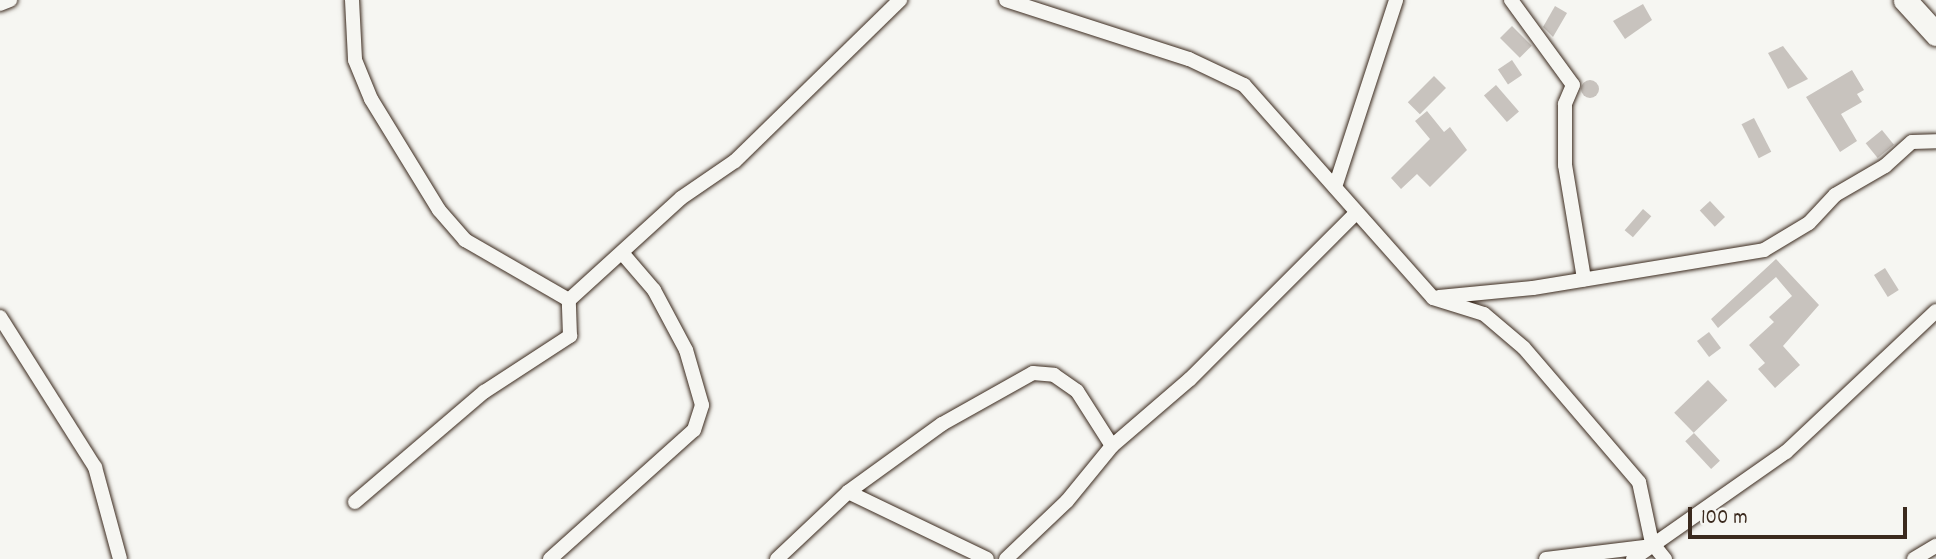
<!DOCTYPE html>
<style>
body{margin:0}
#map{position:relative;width:1936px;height:559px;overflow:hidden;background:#f6f6f2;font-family:Dekko,sans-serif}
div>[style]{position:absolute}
.building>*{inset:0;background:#c8c3be;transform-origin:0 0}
.round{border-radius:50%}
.roads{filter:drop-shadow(0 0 2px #3b2a1e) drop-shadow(0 0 2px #3b2a1e)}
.street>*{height:14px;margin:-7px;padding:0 7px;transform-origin:7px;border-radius:7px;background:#f6f6f2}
.primary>*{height:23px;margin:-11.5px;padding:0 11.5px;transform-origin:11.5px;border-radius:11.5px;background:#f6f6f2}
span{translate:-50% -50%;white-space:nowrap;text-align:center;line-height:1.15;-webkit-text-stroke:5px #f6f6f2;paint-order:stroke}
.scale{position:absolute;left:1688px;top:507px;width:219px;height:32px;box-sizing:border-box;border:4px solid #3b2a1e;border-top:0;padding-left:9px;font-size:21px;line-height:24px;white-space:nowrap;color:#3b2a1e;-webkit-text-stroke:5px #f6f6f2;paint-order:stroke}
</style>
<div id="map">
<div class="building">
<i style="clip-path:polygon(1643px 4px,1652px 20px,1625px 39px,1613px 21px)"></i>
<i style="clip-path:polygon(1555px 6px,1567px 13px,1553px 37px,1543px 27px)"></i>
<i style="left:1512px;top:26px;width:28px;height:17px;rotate:45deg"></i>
<i style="clip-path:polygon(1783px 46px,1808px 79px,1788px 89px,1768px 53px)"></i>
<i style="left:1512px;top:60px;width:18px;height:17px;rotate:56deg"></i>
<i style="clip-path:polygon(1852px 70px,1864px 90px,1857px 94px,1862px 102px,1841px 114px,1857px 141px,1840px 152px,1806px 97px)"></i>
<i style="left:1434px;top:76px;width:17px;height:37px;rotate:45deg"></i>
<i class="round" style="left:1581px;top:80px;width:18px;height:18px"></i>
<i style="left:1496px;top:85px;width:35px;height:16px;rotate:49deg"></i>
<i style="clip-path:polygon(1427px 111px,1444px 132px,1450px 127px,1467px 150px,1430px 187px,1417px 174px,1401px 189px,1391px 178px,1430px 139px,1415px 121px)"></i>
<i style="left:1754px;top:118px;width:38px;height:14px;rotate:63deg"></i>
<i style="left:1882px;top:130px;width:19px;height:21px;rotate:51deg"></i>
<i style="left:1710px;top:201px;width:22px;height:14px;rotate:47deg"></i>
<i style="left:1643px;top:209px;width:11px;height:28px;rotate:41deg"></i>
<i style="clip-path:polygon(1776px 259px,1819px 305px,1783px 346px,1800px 365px,1775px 388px,1758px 369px,1765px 363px,1749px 345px,1774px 322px,1769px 317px,1792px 296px,1776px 277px,1718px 328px,1711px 319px)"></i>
<i style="left:1885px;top:268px;width:26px;height:13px;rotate:58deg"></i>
<i style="left:1709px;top:332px;width:20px;height:15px;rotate:53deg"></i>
<i style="left:1708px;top:380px;width:28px;height:47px;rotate:46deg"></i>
<i style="left:1694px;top:433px;width:38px;height:12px;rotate:47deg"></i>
</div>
<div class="roads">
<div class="street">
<i style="left:352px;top:0;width:60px;rotate:87.1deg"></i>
<i style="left:355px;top:60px;width:42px;rotate:67.7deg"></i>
<i style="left:371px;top:99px;width:130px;rotate:58.5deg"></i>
<i style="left:439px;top:210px;width:40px;rotate:49deg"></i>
<i style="left:465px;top:240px;width:120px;rotate:30deg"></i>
<i style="left:1006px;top:0;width:192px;rotate:17.9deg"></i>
<i style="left:1189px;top:59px;width:61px;rotate:25.3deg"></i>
<i style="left:1244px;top:85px;width:285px;rotate:48.4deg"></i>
<i style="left:1433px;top:298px;width:53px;rotate:17.4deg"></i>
<i style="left:1484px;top:314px;width:52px;rotate:40.4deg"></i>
<i style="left:1524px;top:348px;width:177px;rotate:49.4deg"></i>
<i style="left:1639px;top:482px;width:62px;rotate:78deg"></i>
<i style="left:1652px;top:543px;width:21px;rotate:51deg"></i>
<i style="left:1511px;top:0;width:105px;rotate:53.9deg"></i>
<i style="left:1573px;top:85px;width:21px;rotate:113deg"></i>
<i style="left:1565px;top:104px;width:61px;rotate:90deg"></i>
<i style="left:1565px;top:165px;width:116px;rotate:80.5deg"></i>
<i style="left:0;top:4px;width:11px;rotate:-22deg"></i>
<i style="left:1335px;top:187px;width:197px;rotate:-71.9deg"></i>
<i style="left:1439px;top:297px;width:94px;rotate:-5.5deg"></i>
<i style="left:1533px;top:288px;width:234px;rotate:-9.3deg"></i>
<i style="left:1764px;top:250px;width:52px;rotate:-31deg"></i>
<i style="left:1809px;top:223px;width:38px;rotate:-47deg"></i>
<i style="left:1835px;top:195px;width:58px;rotate:-30.1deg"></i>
<i style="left:1885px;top:166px;width:36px;rotate:-42deg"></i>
<i style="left:1912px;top:142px;width:24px;rotate:-2deg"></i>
<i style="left:0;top:317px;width:178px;rotate:57.7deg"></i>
<i style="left:95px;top:467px;width:95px;rotate:74.8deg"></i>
<i style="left:848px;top:492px;width:154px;rotate:25.7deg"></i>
<i style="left:355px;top:502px;width:170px;rotate:-40.5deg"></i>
<i style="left:484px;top:392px;width:103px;rotate:-33.1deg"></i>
<i style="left:570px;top:336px;width:36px;rotate:-92deg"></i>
<i style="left:569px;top:300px;width:151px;rotate:-42.3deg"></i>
<i style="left:681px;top:198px;width:65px;rotate:-34.4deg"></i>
<i style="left:735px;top:161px;width:231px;rotate:-44.3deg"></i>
<i style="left:550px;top:559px;width:193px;rotate:-41.9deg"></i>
<i style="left:694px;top:430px;width:26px;rotate:-72deg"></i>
<i style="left:702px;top:405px;width:57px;rotate:-106.2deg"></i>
<i style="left:686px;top:350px;width:68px;rotate:-118.1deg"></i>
<i style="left:654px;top:290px;width:48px;rotate:-130.7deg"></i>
<i style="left:777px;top:559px;width:98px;rotate:-43.3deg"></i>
<i style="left:848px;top:492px;width:116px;rotate:-35.9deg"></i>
<i style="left:942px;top:424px;width:104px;rotate:-29.3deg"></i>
<i style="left:1033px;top:373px;width:21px;rotate:5deg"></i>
<i style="left:1054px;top:375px;width:28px;rotate:35deg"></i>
<i style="left:1077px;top:391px;width:65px;rotate:57.5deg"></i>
<i style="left:1006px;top:559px;width:84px;rotate:-43.6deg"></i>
<i style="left:1067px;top:501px;width:71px;rotate:-50.7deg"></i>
<i style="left:1112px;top:446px;width:103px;rotate:-40.7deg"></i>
<i style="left:1190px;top:379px;width:235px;rotate:-45deg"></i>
<i style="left:1546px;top:559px;width:99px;rotate:-7deg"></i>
<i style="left:1633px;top:559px;width:187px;rotate:-35deg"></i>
<i style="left:1786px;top:452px;width:206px;rotate:-43.2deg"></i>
<i style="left:1914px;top:559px;width:26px;rotate:-31deg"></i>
</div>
<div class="primary">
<i style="left:1905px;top:0;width:46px;rotate:47.6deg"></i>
</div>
</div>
<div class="scale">100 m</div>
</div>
